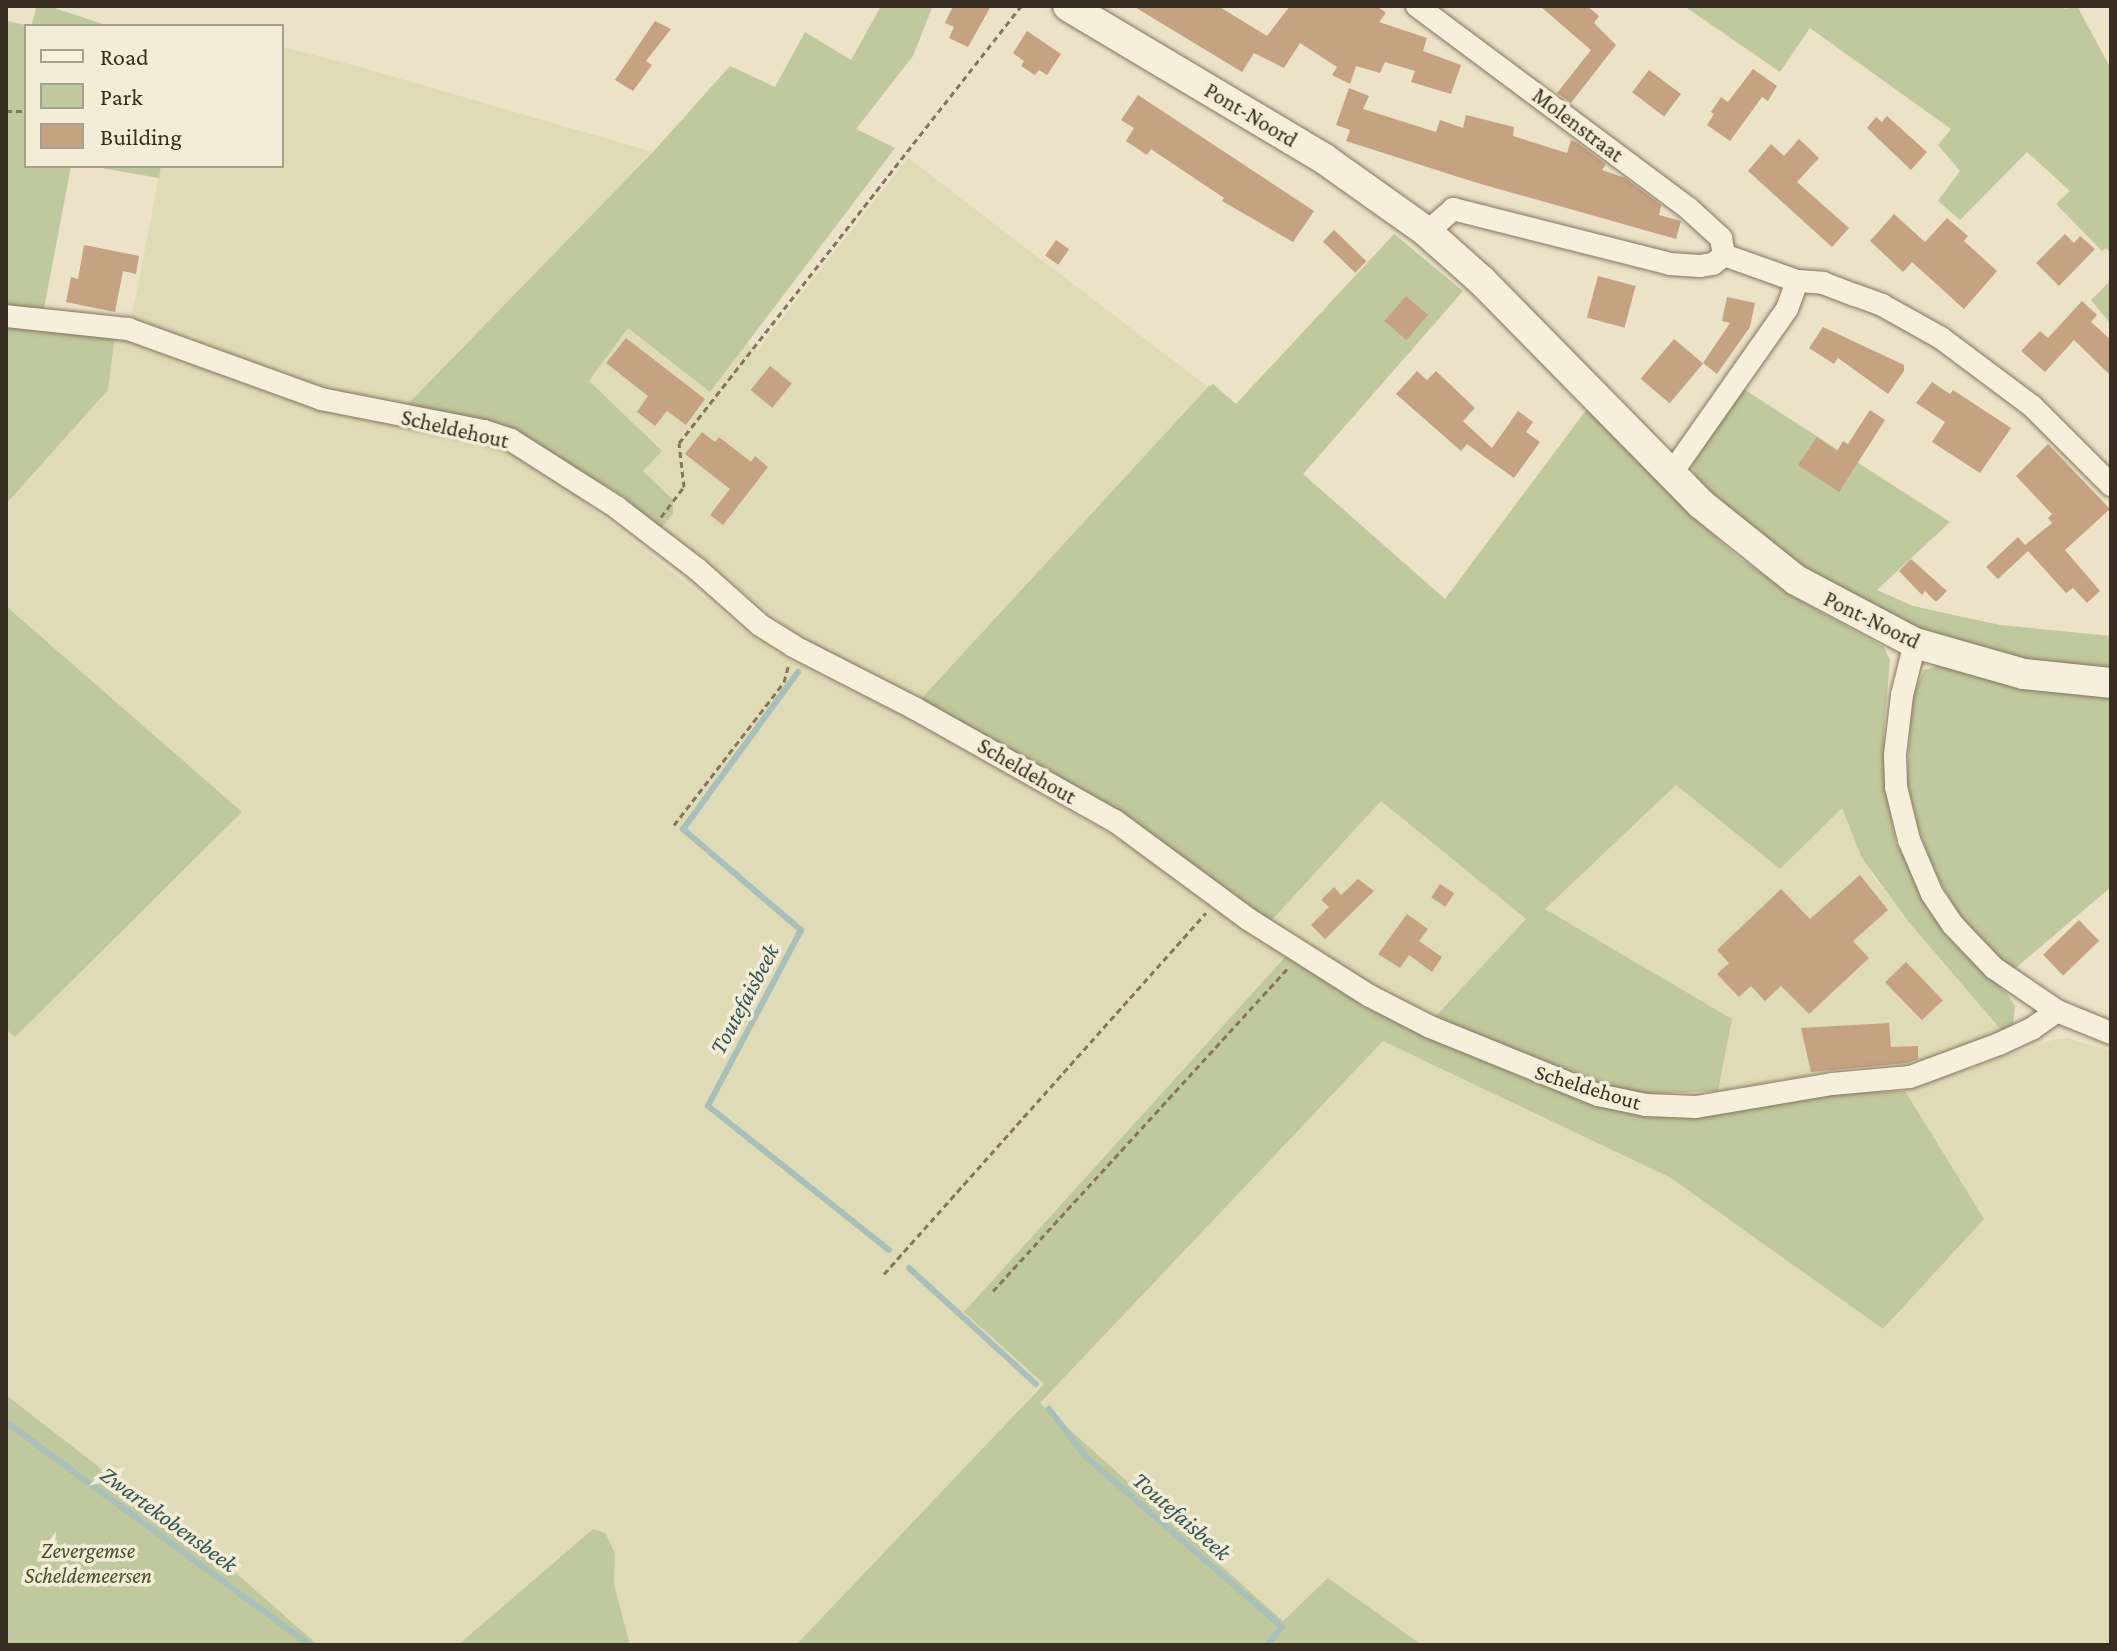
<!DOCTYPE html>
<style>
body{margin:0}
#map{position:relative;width:2117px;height:1651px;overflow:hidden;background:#ebe2c8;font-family:"Crimson Pro",serif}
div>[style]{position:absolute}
.farmland>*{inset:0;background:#dfdbb6}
.green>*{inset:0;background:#c0c89d}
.stream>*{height:6px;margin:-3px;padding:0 3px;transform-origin:3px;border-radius:3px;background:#a9bfba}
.building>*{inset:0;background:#c5a282;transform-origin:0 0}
.path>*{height:3px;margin-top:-1.5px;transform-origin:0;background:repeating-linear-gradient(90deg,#85755f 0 6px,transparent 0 10px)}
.roads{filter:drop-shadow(0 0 2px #85755f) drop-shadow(0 0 2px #85755f)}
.street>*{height:22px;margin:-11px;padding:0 11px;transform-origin:11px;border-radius:11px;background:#f6efdb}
.secondary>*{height:30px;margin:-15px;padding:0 15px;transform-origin:15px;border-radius:15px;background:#f6efdb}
span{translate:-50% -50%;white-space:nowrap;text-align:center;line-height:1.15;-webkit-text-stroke:7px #f3ecd7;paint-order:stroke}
.street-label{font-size:22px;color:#372d21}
.park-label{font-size:22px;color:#45512a;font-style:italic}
.water-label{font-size:24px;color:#325555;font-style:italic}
.frame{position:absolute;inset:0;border:8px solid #372d21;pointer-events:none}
.legend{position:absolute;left:24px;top:24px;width:260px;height:144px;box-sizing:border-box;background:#f3ecd7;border:2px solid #a8a08e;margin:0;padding:10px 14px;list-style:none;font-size:24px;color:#372d21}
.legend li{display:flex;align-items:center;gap:16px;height:40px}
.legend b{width:40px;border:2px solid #a8a08e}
</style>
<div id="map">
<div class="farmland">
<i style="clip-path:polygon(282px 47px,353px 65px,653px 152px,406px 406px,344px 396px,131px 321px,161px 166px,282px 166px)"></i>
<i style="clip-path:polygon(908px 158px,1208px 387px,921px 699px,798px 637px,706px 561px,660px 529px,642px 471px,589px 382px,628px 327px,710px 391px,747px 342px,757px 351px)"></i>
<i style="clip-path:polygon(115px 336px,496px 444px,544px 470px,752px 636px,789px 660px,909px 719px,1107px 832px,1186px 882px,1286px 956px,965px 1312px,1044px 1384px,796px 1645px,630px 1645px,614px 1584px,615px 1554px,593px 1529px,458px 1645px,318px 1645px,236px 1573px,6px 1395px,6px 1029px,14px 1036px,242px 812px,6px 606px,6px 504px,108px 390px)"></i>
<i style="clip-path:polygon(1676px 785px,1780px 869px,1842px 807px,1872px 875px,2002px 1031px,1891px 1073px,1890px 1066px,1833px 1071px,1718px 1091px,1732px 1019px,1544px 909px)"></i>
<i style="clip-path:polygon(1381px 801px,1526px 919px,1434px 1018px,1379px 989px,1271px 921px)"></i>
<i style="clip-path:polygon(2067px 1038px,2111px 1051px,2111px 1645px,1422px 1645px,1328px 1579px,1283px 1621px,1040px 1403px,1384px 1040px,1671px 1178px,1883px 1329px,1983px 1219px,1905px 1091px,2052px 1040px)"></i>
</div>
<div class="green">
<i style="clip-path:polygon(37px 6px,48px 6px,109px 26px,26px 26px,26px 166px,71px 166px,43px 314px,6px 310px,6px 21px,31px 26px)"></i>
<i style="clip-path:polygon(881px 6px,932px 8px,913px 56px,856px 129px,895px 148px,710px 392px,628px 328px,589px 381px,662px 451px,643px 471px,673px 500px,673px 514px,660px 529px,623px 496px,518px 435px,406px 406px,653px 152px,730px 66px,775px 87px,805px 32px,851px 60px)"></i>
<i style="clip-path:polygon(1684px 6px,2063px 6px,2065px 9px,2077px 6px,2111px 69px,2111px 253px,2106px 248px,2102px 251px,2056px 204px,2070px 191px,2027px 152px,1960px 220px,1938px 201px,1960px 171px,1938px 145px,1951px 129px,1810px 28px,1780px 72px)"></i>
<i style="clip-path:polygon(90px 166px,161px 166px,159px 178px)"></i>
<i style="clip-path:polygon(1394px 234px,1463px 291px,1303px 474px,1445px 599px,1587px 409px,1685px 509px,1739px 558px,1808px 605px,1884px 647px,1890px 660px,1884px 731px,1885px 788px,1896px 843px,1947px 937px,2007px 994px,2015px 1006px,2013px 1026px,2002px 1031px,1908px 921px,1862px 858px,1842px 808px,1780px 869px,1676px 785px,1545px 909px,1732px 1019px,1718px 1091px,1648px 1094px,1601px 1084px,1434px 1018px,1526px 919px,1381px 801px,1271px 921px,1121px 813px,921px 699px,1208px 387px,1213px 384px,1236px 404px)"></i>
<i style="clip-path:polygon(2111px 280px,2111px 321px,2110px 323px,2091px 300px)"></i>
<i style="clip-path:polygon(6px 322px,115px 336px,108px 390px,6px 504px)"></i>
<i style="clip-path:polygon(1742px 388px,1950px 522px,1877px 590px,1913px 606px,2000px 625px,2111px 636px,2111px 672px,2056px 669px,1917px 634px,1801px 571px,1699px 486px,1692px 465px)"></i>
<i style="clip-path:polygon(6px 606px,242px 812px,15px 1037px,6px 1029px)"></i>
<i style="clip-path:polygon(1943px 664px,2020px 686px,2111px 696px,2111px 887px,2012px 971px,1971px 932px,1956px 910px,1935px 872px,1918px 827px,1907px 782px,1912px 697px,1924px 670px)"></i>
<i style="clip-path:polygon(1286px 956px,1364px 1006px,1422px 1035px,1544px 1086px,1596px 1102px,1905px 1091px,1984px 1219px,1883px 1329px,1671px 1178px,1383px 1041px,1040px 1403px,1283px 1621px,1328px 1578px,1422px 1645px,796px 1645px,1044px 1384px,964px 1312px)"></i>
<i style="clip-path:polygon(6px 1395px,236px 1573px,318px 1645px,6px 1645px)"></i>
<i style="clip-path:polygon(593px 1529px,606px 1534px,615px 1554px,614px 1584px,630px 1645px,458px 1645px)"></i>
</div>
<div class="stream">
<i style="left:798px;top:672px;width:195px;rotate:126.2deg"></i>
<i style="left:683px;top:829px;width:155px;rotate:40.6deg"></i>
<i style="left:801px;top:930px;width:199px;rotate:117.9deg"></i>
<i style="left:708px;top:1106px;width:231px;rotate:38.5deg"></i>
<i style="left:909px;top:1268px;width:172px;rotate:42.4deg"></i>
<i style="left:1049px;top:1409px;width:61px;rotate:52.4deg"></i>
<i style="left:1086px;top:1457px;width:259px;rotate:40.9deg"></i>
<i style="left:1282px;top:1627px;width:23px;rotate:130deg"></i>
<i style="left:6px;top:1422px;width:377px;rotate:36.3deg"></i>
</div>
<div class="building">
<i style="clip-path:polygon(953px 6px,991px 6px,968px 47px,949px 38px,954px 27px,945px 23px)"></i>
<i style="clip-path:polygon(1133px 6px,1218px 6px,1267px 36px,1290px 6px,1377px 6px,1386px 13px,1379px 22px,1427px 38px,1423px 51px,1461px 65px,1451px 94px,1411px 82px,1415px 71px,1385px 62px,1380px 73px,1356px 66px,1350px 84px,1332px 75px,1337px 67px,1300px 43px,1284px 68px,1254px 53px,1242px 72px)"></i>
<i style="clip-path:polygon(1540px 6px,1587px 6px,1599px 16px,1594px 23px,1616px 45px,1571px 103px,1557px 93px,1591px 50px)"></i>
<i style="clip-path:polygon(655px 21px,671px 29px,646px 61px,652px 65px,633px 91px,615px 80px)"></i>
<i style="clip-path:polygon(1027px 31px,1061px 54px,1047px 75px,1039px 70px,1035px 75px,1021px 66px,1024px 61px,1013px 53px)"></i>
<i style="clip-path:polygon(1753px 69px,1777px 86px,1768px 101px,1762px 97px,1730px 141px,1707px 125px,1714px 114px,1711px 112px,1721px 97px,1728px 102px)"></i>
<i style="left:1649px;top:70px;width:40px;height:28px;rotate:37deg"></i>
<i style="clip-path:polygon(1349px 88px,1369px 96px,1363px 109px,1436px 132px,1440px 120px,1463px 128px,1466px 115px,1514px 127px,1513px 136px,1567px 153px,1571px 140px,1576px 142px,1606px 164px,1602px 170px,1625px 178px,1661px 205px,1659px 215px,1681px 221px,1676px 239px,1474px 182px,1346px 141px,1350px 130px,1336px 125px)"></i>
<i style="clip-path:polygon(1138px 95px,1314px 211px,1293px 242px,1222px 201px,1224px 198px,1151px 149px,1147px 155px,1126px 141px,1134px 128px,1121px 120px)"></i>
<i style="clip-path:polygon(1887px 116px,1927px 152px,1911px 170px,1867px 128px,1876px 117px,1882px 122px)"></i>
<i style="clip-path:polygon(1799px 139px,1819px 158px,1797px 182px,1849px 228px,1832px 247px,1748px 171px,1771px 144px,1784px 156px)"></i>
<i style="clip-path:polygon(1894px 214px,1925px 242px,1947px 218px,1968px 236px,1964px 241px,1997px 271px,1964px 309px,1912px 262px,1903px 272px,1870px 241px)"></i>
<i style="left:1334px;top:230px;width:45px;height:16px;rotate:44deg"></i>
<i style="clip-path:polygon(2065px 234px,2074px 243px,2080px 236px,2095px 249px,2059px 286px,2036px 263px)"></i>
<i style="left:1056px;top:240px;width:16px;height:19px;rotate:35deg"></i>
<i style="clip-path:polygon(84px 245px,139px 256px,136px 274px,123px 271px,115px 312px,66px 302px,71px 277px,78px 279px)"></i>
<i style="left:1598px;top:276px;width:39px;height:43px;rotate:15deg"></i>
<i style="left:1406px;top:296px;width:29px;height:33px;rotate:41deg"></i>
<i style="clip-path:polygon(1727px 297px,1755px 303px,1750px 327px,1717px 374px,1703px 363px,1730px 323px,1722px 321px)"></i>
<i style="clip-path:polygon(2082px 301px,2097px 315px,2091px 322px,2111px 340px,2111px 376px,2074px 340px,2045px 372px,2021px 351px,2040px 331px,2048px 338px)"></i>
<i style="clip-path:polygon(1823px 327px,1904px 365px,1904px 371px,1888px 394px,1838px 358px,1834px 364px,1809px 348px)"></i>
<i style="clip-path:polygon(626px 338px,705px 399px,686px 425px,667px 411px,655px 426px,637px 412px,648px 396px,606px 363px)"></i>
<i style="left:1674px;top:339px;width:38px;height:52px;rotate:40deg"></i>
<i style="left:770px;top:366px;width:28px;height:31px;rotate:39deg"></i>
<i style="clip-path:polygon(1417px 371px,1427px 380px,1436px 371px,1475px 408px,1463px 421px,1492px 448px,1518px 411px,1533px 422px,1526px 432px,1540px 442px,1514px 478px,1467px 444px,1461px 451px,1396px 394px)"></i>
<i style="clip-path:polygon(1932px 382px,1950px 394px,1953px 390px,2011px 428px,1980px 473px,1932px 442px,1945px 422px,1916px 403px)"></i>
<i style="clip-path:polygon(1870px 410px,1885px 420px,1839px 492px,1798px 465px,1817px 437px,1837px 451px,1843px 441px,1848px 444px)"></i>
<i style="clip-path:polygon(702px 432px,715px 442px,719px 437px,751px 462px,755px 456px,768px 467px,723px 525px,710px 515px,730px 489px,685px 454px)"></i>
<i style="clip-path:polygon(2048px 444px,2110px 509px,2065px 550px,2100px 591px,2087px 603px,2073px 588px,2066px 593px,2028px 551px,1998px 579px,1986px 567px,2018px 537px,2025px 545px,2052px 523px,2048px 518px,2052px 514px,2016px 476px)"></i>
<i style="clip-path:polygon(1911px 559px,1947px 591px,1936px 602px,1925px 591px,1922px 595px,1899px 571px)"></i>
<i style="clip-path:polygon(1860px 875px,1888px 910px,1853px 941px,1869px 958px,1809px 1014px,1781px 986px,1765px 1001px,1751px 986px,1739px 997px,1717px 974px,1729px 963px,1717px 950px,1781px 889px,1810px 919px)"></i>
<i style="clip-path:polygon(1358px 879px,1374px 891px,1325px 939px,1311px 925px,1329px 907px,1321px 900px,1334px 887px,1341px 895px)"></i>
<i style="left:1440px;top:884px;width:17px;height:16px;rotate:33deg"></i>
<i style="clip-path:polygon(1407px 914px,1428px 929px,1419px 941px,1442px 957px,1432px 972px,1409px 955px,1400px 968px,1378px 954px)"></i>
<i style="left:2079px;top:920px;width:29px;height:50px;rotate:46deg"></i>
<i style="left:1906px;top:962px;width:53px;height:29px;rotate:46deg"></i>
<i style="clip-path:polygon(1889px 1023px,1891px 1047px,1918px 1046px,1918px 1059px,1907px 1063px,1811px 1072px,1801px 1028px)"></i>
</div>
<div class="path">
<i style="left:6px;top:111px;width:20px"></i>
<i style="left:661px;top:517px;width:38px;rotate:-53deg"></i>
<i style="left:684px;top:487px;width:44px;rotate:-96.5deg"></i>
<i style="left:679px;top:443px;width:555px;rotate:-51.95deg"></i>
<i style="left:674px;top:825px;width:180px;rotate:-52.4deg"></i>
<i style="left:784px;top:682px;width:16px;rotate:-75deg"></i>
<i style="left:884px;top:1274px;width:484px;rotate:-48.3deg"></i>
<i style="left:993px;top:1291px;width:436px;rotate:-47.6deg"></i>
</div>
<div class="roads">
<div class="street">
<i style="left:1417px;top:6px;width:338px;rotate:36.7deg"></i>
<i style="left:1688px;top:208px;width:45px;rotate:42.3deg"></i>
<i style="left:1721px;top:238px;width:17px;rotate:80deg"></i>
<i style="left:1427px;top:232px;width:35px;rotate:-41deg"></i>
<i style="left:1453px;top:209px;width:224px;rotate:14.2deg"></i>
<i style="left:1670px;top:264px;width:30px;rotate:4deg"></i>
<i style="left:1700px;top:266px;width:13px;rotate:-9deg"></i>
<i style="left:1713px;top:264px;width:14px;rotate:-39deg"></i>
<i style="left:1724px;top:255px;width:77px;rotate:19.6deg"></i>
<i style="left:1797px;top:281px;width:26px;rotate:4deg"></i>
<i style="left:1823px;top:283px;width:34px;rotate:21deg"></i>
<i style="left:1855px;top:295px;width:29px;rotate:20deg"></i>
<i style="left:1882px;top:305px;width:68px;rotate:29.2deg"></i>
<i style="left:1941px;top:338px;width:114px;rotate:36.8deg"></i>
<i style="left:2032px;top:406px;width:112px;rotate:45deg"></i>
<i style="left:6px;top:316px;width:123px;rotate:6.1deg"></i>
<i style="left:128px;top:329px;width:205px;rotate:19.9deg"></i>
<i style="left:321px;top:399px;width:166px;rotate:11.1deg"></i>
<i style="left:484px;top:431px;width:28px;rotate:18deg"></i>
<i style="left:511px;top:440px;width:125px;rotate:32.5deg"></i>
<i style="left:616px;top:507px;width:102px;rotate:37.4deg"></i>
<i style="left:697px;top:569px;width:84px;rotate:41.6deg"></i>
<i style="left:760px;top:625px;width:39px;rotate:32deg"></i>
<i style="left:793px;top:646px;width:138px;rotate:27.1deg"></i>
<i style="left:916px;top:709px;width:228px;rotate:29.4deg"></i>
<i style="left:1115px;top:821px;width:165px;rotate:36.4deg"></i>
<i style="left:1248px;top:919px;width:144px;rotate:32.3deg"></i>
<i style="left:1370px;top:996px;width:65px;rotate:27.3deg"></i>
<i style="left:1428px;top:1026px;width:183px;rotate:22.1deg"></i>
<i style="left:1598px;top:1095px;width:49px;rotate:11.8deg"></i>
<i style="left:1646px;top:1105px;width:50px;rotate:2.3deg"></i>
<i style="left:1696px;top:1107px;width:138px;rotate:-9.6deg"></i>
<i style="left:1832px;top:1084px;width:78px;rotate:-5.1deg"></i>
<i style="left:1910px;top:1077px;width:95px;rotate:-20.3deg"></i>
<i style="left:1999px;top:1044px;width:38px;rotate:-25deg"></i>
<i style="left:2033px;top:1028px;width:29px;rotate:-35deg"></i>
<i style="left:1671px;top:474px;width:202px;rotate:-54.9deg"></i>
<i style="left:1787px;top:309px;width:30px;rotate:-70deg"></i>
<i style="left:1915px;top:643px;width:54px;rotate:104deg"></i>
<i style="left:1902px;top:695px;width:60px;rotate:96.7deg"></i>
<i style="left:1895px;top:755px;width:32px;rotate:88deg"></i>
<i style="left:1896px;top:787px;width:55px;rotate:76.2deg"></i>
<i style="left:1909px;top:840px;width:59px;rotate:66.9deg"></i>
<i style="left:1932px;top:894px;width:37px;rotate:56deg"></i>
<i style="left:1953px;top:925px;width:59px;rotate:46.4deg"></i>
<i style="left:1994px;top:968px;width:76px;rotate:34.3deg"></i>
<i style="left:2057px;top:1011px;width:58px;rotate:22.2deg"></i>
</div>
<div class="secondary">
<i style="left:1068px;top:6px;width:297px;rotate:30.8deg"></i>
<i style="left:1323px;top:158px;width:128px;rotate:35.4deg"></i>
<i style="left:1427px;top:232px;width:74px;rotate:41.7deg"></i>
<i style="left:1482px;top:281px;width:313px;rotate:45.5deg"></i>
<i style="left:1701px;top:504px;width:122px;rotate:38.7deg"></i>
<i style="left:1796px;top:580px;width:135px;rotate:27.9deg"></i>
<i style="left:1915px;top:643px;width:113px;rotate:15.9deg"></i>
<i style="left:2024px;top:674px;width:87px;rotate:5.9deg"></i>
</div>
</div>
<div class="street-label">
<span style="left:1251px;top:115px;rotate:31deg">Pont-Noord</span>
<span style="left:1578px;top:125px;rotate:37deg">Molenstraat</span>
<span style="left:455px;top:429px;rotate:13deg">Scheldehout</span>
<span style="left:1872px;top:620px;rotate:26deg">Pont-Noord</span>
<span style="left:1027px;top:771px;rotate:30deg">Scheldehout</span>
<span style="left:1588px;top:1087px;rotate:17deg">Scheldehout</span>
</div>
<div class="park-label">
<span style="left:88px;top:1563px">Zevergemse<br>Scheldemeersen</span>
</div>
<div class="water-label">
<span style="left:744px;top:999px;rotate:-62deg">Toutefaisbeek</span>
<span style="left:1182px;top:1516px;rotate:41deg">Toutefaisbeek</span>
<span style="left:169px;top:1519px;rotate:36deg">Zwartekobensbeek</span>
</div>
<div class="frame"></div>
<ul class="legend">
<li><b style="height:10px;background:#f6efdb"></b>Road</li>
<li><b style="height:22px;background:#c0c89d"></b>Park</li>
<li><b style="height:22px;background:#c5a282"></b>Building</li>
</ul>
</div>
